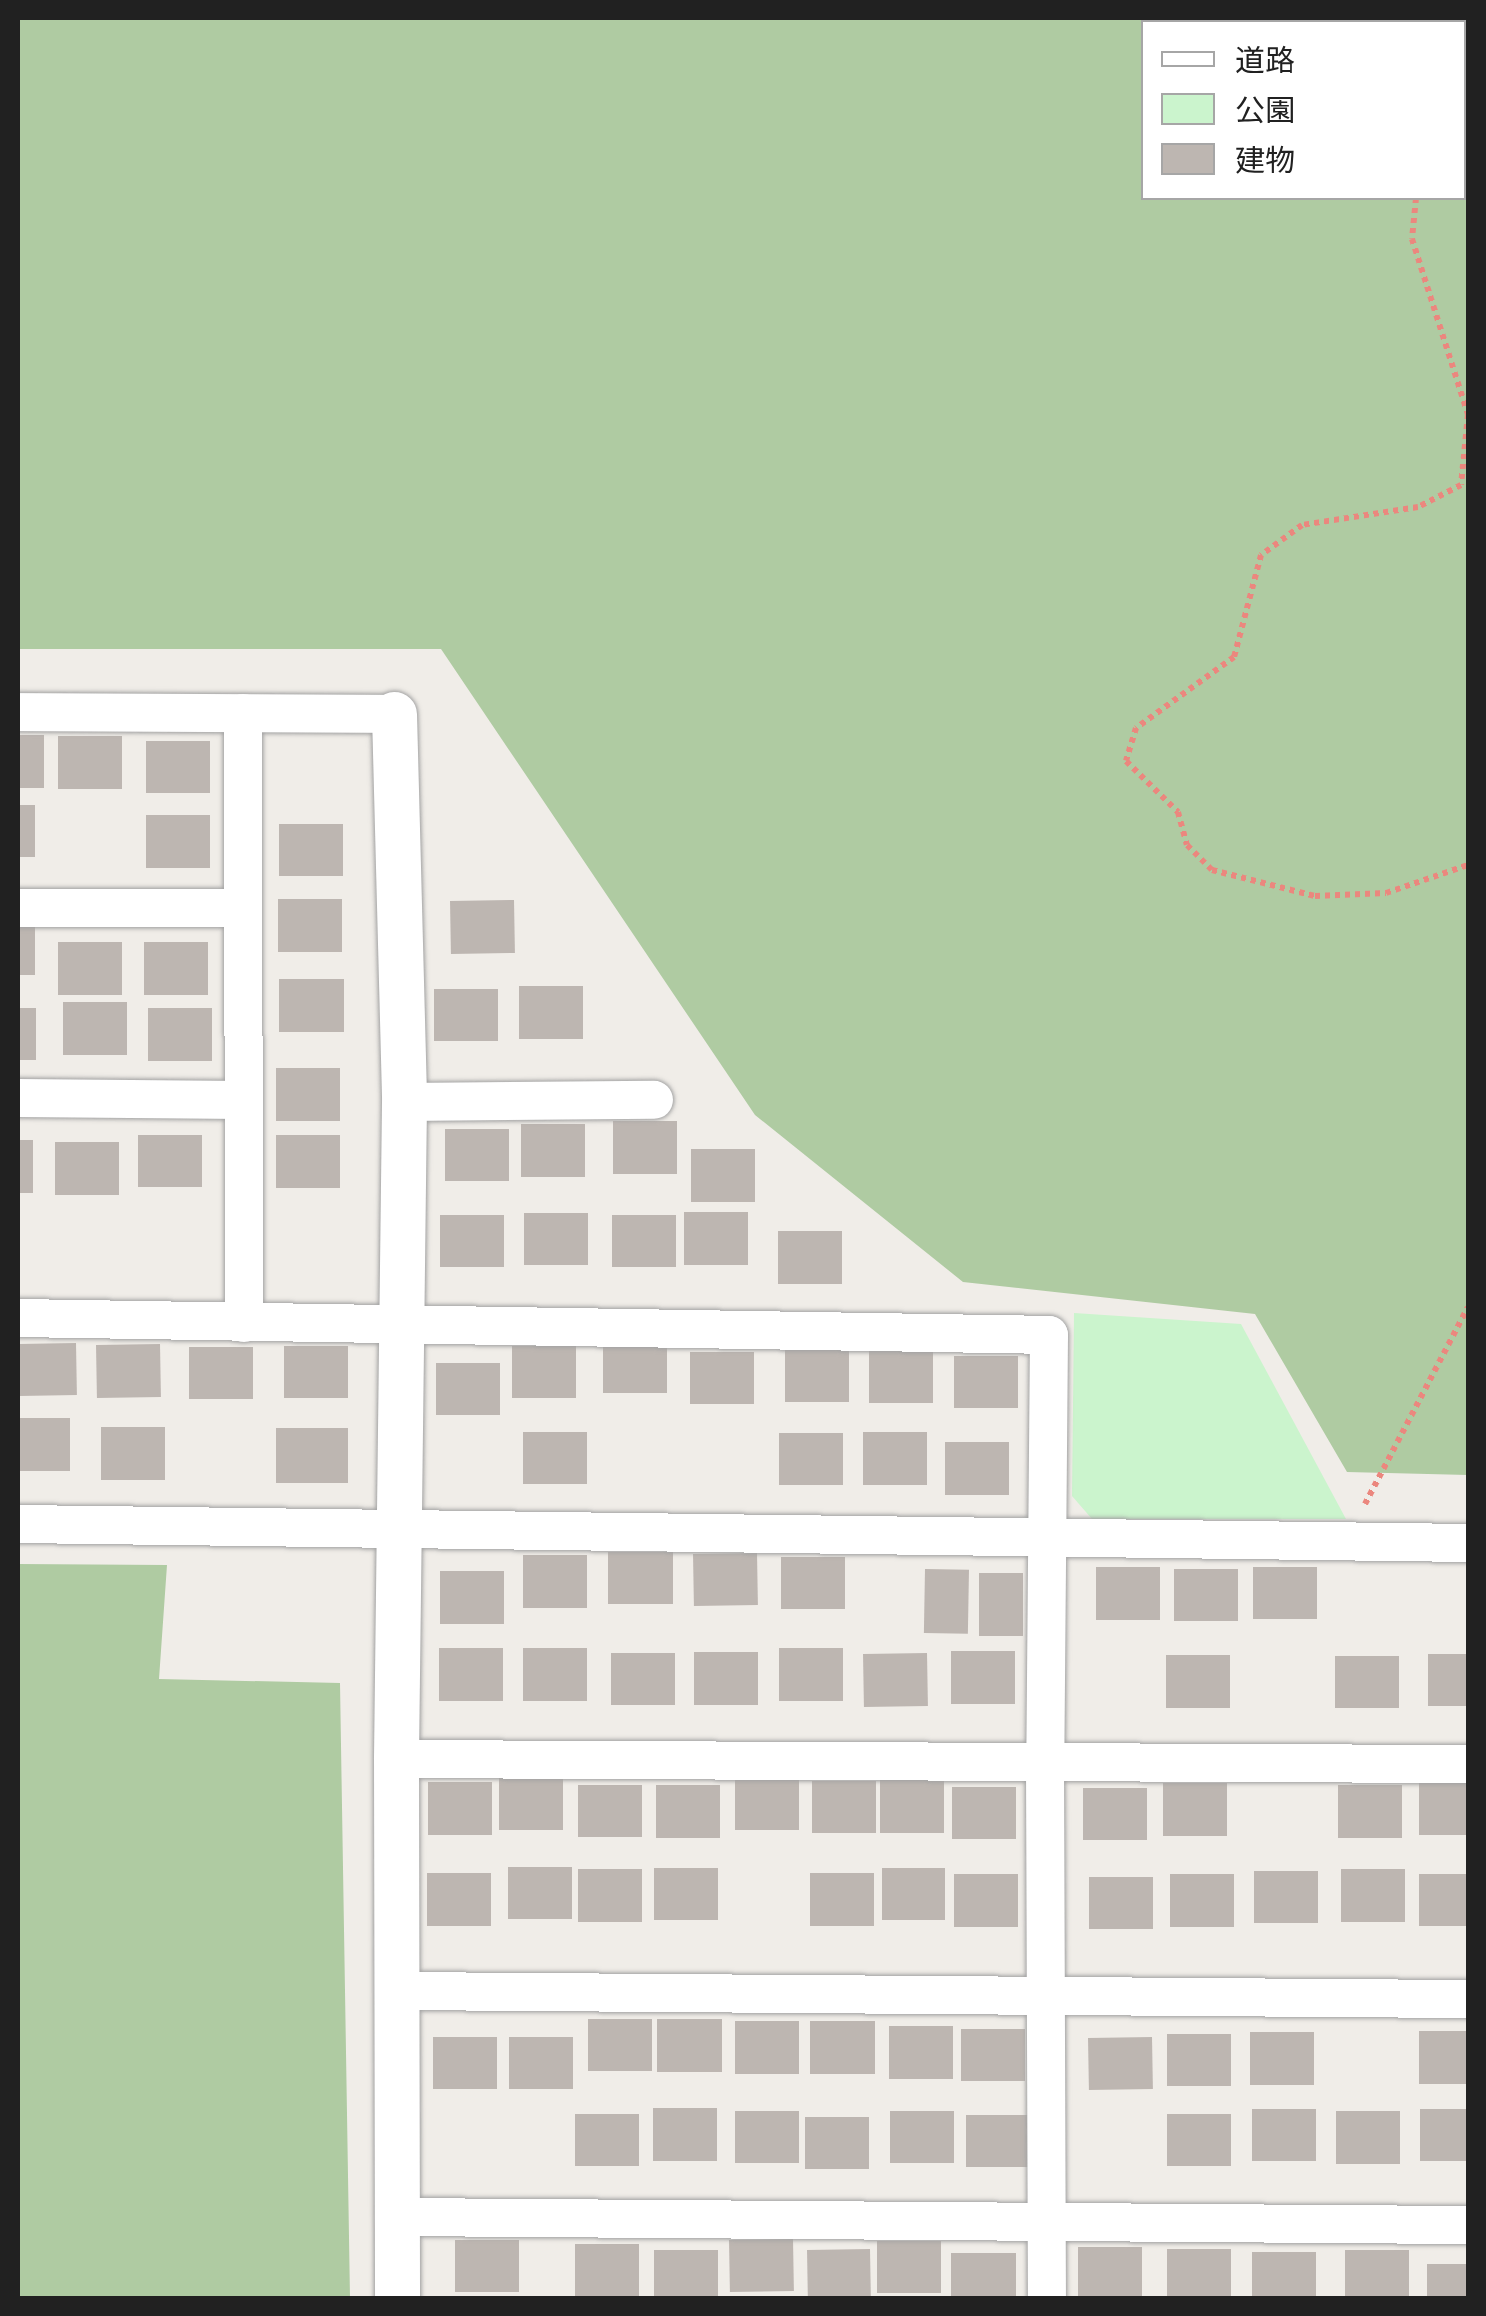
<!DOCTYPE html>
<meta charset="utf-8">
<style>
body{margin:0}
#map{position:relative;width:1486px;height:2316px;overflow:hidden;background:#f0ede8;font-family:"Source Sans 3","Noto Sans JP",sans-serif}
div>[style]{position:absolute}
.forest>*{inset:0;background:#afcba2}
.park>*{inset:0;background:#cbf4cd}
.building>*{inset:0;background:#bdb6b1;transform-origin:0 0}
.path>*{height:6px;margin-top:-3px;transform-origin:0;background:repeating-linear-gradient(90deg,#eb877e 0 5px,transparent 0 10px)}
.roads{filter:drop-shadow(0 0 2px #a2a2a2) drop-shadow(0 0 2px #a2a2a2)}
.minor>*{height:38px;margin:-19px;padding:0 19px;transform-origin:19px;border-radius:19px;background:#fff}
.tertiary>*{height:45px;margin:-22.5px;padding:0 22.5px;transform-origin:22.5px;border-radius:22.5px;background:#fff}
span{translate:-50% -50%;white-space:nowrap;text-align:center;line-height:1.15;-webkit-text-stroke:8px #fff;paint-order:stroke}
.frame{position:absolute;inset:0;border:20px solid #212121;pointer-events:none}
.legend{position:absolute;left:1141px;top:20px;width:325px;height:180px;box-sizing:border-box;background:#fff;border:2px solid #a6a6a6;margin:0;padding:12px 18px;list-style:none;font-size:30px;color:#212121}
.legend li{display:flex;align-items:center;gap:20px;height:50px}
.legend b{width:50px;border:2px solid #a6a6a6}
</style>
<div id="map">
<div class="forest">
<i style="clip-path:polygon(evenodd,18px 18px,1468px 18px,1468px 1475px,1347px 1472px,1255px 1314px,963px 1282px,755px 1115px,441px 649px,18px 649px,18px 18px,1144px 22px,1464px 22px,1464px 198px,1144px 198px,1144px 22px)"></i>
<i style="clip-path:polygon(18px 1564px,167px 1565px,159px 1679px,340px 1683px,350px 2298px,18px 2298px)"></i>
</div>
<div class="park">
<i style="clip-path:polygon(1074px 1313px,1241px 1324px,1346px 1519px,1092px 1519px,1072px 1496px)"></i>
</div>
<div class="building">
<i style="left:18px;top:735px;width:26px;height:53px"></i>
<i style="left:122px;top:736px;width:53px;height:64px;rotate:90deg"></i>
<i style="left:146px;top:741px;width:64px;height:52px"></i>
<i style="left:18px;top:805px;width:17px;height:52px"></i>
<i style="left:146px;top:815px;width:64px;height:53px"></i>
<i style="left:343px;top:824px;width:52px;height:64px;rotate:90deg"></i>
<i style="left:342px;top:899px;width:53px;height:64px;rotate:90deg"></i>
<i style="left:514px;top:900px;width:53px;height:64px;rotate:89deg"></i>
<i style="left:18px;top:923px;width:17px;height:52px"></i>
<i style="left:58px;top:942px;width:64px;height:53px"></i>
<i style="left:144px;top:942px;width:64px;height:53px"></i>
<i style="left:344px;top:979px;width:53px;height:65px;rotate:90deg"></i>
<i style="left:583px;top:986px;width:53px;height:64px;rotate:90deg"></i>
<i style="left:434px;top:989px;width:64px;height:52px"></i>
<i style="left:63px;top:1002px;width:64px;height:53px"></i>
<i style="left:18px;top:1008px;width:18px;height:52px"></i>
<i style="left:212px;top:1008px;width:53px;height:64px;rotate:90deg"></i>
<i style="left:276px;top:1068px;width:64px;height:53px"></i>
<i style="left:677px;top:1121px;width:53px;height:64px;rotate:90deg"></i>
<i style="left:521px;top:1124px;width:64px;height:53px"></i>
<i style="left:445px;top:1129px;width:64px;height:52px"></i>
<i style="left:138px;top:1135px;width:64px;height:52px"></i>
<i style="left:340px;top:1135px;width:53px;height:64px;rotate:90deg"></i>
<i style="left:18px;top:1140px;width:15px;height:53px"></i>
<i style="left:55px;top:1142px;width:64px;height:53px"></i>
<i style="left:755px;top:1149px;width:53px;height:64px;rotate:90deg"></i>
<i style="left:684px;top:1212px;width:64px;height:53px"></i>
<i style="left:588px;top:1213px;width:52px;height:64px;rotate:90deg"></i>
<i style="left:440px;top:1215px;width:64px;height:52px"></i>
<i style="left:676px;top:1215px;width:52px;height:64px;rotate:90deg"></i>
<i style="left:778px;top:1231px;width:64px;height:53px"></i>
<i style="left:603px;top:1341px;width:64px;height:52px"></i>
<i style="left:76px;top:1343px;width:52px;height:58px;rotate:89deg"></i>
<i style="left:160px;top:1344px;width:53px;height:64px;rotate:89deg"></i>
<i style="left:348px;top:1346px;width:52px;height:64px;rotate:90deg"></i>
<i style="left:512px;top:1346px;width:64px;height:52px"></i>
<i style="left:189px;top:1347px;width:64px;height:52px"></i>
<i style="left:785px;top:1349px;width:64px;height:53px"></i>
<i style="left:869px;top:1351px;width:64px;height:52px"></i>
<i style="left:754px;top:1352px;width:52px;height:64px;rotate:90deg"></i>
<i style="left:954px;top:1356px;width:64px;height:52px"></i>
<i style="left:436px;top:1363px;width:64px;height:52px"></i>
<i style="left:70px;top:1418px;width:53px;height:52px;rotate:90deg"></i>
<i style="left:101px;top:1427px;width:64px;height:53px"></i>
<i style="left:276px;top:1428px;width:72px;height:55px"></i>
<i style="left:523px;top:1432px;width:64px;height:52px"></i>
<i style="left:863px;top:1432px;width:64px;height:53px"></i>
<i style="left:779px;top:1433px;width:64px;height:52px"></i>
<i style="left:945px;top:1442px;width:64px;height:53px"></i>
<i style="left:608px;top:1552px;width:65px;height:52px"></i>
<i style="left:757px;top:1553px;width:52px;height:64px;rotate:89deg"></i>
<i style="left:587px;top:1555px;width:53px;height:64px;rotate:90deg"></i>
<i style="left:781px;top:1557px;width:64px;height:52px"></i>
<i style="left:1096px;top:1567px;width:64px;height:53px"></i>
<i style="left:1253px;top:1567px;width:64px;height:52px"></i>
<i style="left:925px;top:1569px;width:44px;height:64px;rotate:1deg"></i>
<i style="left:1174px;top:1569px;width:64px;height:52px"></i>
<i style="left:504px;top:1571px;width:53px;height:64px;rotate:90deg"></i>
<i style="left:979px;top:1573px;width:44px;height:63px"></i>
<i style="left:503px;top:1648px;width:53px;height:64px;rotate:90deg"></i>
<i style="left:587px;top:1648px;width:53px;height:64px;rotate:90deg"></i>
<i style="left:779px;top:1648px;width:64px;height:53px"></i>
<i style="left:1015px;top:1651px;width:53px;height:64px;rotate:90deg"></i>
<i style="left:694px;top:1652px;width:64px;height:53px"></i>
<i style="left:611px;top:1653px;width:64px;height:52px"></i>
<i style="left:927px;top:1653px;width:53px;height:64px;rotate:89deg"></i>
<i style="left:1428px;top:1654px;width:40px;height:52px"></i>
<i style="left:1166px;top:1655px;width:64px;height:53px"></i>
<i style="left:1335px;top:1656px;width:64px;height:52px"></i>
<i style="left:563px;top:1778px;width:52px;height:64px;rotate:90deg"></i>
<i style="left:735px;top:1778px;width:64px;height:52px"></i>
<i style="left:880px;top:1780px;width:64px;height:53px"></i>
<i style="left:812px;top:1781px;width:64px;height:52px"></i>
<i style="left:492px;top:1782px;width:53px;height:64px;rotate:90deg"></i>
<i style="left:1419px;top:1782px;width:49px;height:53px"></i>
<i style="left:1163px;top:1783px;width:64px;height:53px"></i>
<i style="left:578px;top:1785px;width:64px;height:52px"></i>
<i style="left:720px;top:1785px;width:53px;height:64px;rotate:90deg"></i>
<i style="left:1402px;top:1785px;width:53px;height:64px;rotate:90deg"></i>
<i style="left:1016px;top:1787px;width:52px;height:64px;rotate:90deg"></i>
<i style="left:1147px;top:1788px;width:52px;height:64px;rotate:90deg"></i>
<i style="left:508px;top:1867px;width:64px;height:52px"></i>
<i style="left:654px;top:1868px;width:64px;height:52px"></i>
<i style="left:945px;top:1868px;width:52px;height:63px;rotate:90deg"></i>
<i style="left:642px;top:1869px;width:53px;height:64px;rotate:90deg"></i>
<i style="left:1341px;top:1869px;width:64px;height:53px"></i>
<i style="left:1254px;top:1871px;width:64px;height:52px"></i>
<i style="left:427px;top:1873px;width:64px;height:53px"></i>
<i style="left:874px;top:1873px;width:53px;height:64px;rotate:90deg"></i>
<i style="left:1018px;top:1874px;width:53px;height:64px;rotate:90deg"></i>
<i style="left:1170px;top:1874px;width:64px;height:53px"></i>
<i style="left:1419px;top:1874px;width:49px;height:52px"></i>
<i style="left:1089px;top:1877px;width:64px;height:52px"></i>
<i style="left:588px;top:2019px;width:64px;height:52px"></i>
<i style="left:722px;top:2019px;width:53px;height:65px;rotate:90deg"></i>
<i style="left:799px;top:2021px;width:53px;height:64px;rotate:90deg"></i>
<i style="left:875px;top:2021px;width:53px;height:65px;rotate:90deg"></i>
<i style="left:889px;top:2026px;width:64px;height:53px"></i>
<i style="left:961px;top:2029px;width:64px;height:52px"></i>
<i style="left:1468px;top:2031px;width:53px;height:49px;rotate:90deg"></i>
<i style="left:1314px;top:2032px;width:53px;height:64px;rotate:90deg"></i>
<i style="left:1167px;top:2034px;width:64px;height:52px"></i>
<i style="left:497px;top:2037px;width:52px;height:64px;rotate:90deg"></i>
<i style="left:573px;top:2037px;width:52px;height:64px;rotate:90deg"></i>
<i style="left:1152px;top:2037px;width:52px;height:64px;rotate:89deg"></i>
<i style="left:653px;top:2108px;width:64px;height:53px"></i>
<i style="left:1316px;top:2109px;width:52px;height:64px;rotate:90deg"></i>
<i style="left:1420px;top:2109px;width:48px;height:52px"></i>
<i style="left:799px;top:2111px;width:52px;height:64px;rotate:90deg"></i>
<i style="left:890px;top:2111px;width:64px;height:52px"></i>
<i style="left:1336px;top:2111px;width:64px;height:53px"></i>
<i style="left:639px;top:2114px;width:52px;height:64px;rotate:90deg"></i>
<i style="left:1231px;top:2114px;width:52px;height:64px;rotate:90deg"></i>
<i style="left:966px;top:2115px;width:64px;height:52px"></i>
<i style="left:805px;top:2117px;width:64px;height:52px"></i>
<i style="left:793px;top:2239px;width:52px;height:64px;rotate:89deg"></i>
<i style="left:455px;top:2240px;width:64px;height:52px"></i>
<i style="left:941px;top:2241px;width:52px;height:64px;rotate:90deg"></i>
<i style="left:575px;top:2244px;width:64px;height:52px"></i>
<i style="left:1078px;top:2247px;width:64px;height:51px"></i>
<i style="left:870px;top:2249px;width:49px;height:63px;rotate:89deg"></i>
<i style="left:1167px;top:2249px;width:64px;height:49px"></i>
<i style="left:654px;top:2250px;width:64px;height:48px"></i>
<i style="left:1345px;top:2250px;width:64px;height:48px"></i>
<i style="left:1252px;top:2252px;width:64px;height:46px"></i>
<i style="left:951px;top:2253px;width:65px;height:45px"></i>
<i style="left:1427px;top:2264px;width:41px;height:34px"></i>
</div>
<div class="path">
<i style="left:1427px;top:18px;width:4px;rotate:90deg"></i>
<i style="left:1416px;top:198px;width:41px;rotate:95.6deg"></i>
<i style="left:1412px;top:239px;width:184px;rotate:72.3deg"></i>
<i style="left:1468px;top:414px;width:71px;rotate:95.6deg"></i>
<i style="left:1461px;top:485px;width:48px;rotate:152.9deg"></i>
<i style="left:1418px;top:507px;width:117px;rotate:171.2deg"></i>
<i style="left:1302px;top:525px;width:51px;rotate:143.8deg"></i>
<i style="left:1261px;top:555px;width:106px;rotate:104.8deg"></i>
<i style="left:1234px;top:657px;width:121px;rotate:144.1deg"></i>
<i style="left:1136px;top:728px;width:34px;rotate:107deg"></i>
<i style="left:1126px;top:761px;width:73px;rotate:44.4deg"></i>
<i style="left:1178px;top:812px;width:34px;rotate:75deg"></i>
<i style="left:1187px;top:845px;width:35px;rotate:45deg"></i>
<i style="left:1212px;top:870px;width:106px;rotate:14.2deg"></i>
<i style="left:1315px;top:896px;width:71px;rotate:-2.4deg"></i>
<i style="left:1386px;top:893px;width:87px;rotate:-18.9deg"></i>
<i style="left:1365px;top:1504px;width:222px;rotate:-62.4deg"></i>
</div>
<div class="roads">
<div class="minor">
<i style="left:18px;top:712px;width:376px;rotate:0.3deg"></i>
<i style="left:243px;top:713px;width:610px;rotate:89.91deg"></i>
<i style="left:18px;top:908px;width:225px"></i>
<i style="left:18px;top:1098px;width:225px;rotate:0.5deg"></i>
<i style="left:404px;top:1102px;width:250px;rotate:-0.5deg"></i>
<i style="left:18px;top:1318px;width:1031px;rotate:0.94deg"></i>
<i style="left:1049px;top:1335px;width:430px;rotate:90.5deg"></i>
<i style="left:1045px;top:1765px;width:533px;rotate:89.79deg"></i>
<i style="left:18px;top:1524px;width:1450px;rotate:0.75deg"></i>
<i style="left:396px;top:1759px;width:1072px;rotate:0.27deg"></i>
<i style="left:398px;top:1991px;width:1070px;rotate:0.43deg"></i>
<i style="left:397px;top:2217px;width:1071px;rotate:0.43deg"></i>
</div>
<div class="tertiary">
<i style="left:394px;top:714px;width:388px;rotate:88.5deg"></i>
<i style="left:404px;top:1102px;width:657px;rotate:90.7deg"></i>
<i style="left:396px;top:1759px;width:539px;rotate:89.89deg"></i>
</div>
</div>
<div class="frame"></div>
<ul class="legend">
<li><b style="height:12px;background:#fff"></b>道路</li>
<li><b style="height:28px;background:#cbf4cd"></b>公園</li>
<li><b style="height:28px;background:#bdb6b1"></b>建物</li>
</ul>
</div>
